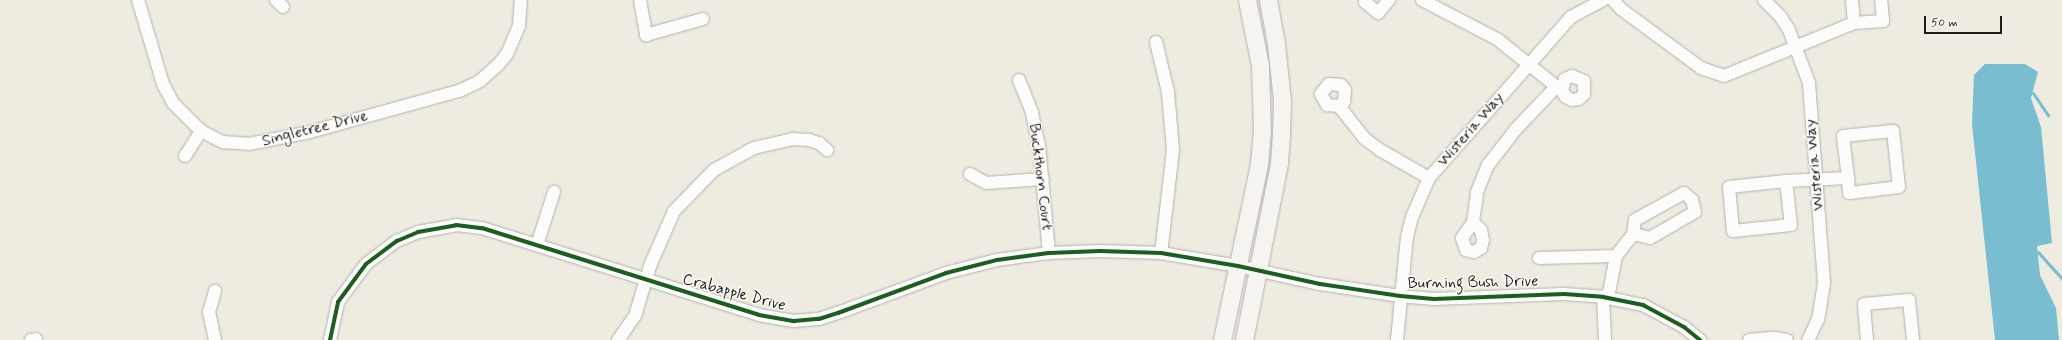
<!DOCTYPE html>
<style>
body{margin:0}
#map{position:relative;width:2062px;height:340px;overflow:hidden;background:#eeebe1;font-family:Mynerve,sans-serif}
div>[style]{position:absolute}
.water>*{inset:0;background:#7abcd0}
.stream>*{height:3px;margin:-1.5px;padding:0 1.5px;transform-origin:1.5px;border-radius:1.5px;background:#7abcd0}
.roads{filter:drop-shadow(0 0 1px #b4b2ac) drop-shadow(0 0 1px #b4b2ac)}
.street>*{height:12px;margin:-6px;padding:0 6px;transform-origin:6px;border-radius:6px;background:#fcfcfa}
.secondary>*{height:17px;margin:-8.5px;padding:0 8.5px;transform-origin:8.5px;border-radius:8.5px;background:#f6f4ef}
.cycleway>*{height:4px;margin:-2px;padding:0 2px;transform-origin:2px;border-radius:2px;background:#1b5e20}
span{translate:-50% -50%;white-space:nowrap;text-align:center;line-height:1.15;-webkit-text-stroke:3px #fdfcf7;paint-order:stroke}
.street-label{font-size:16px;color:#1c1c1c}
.scale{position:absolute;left:1924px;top:16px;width:78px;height:18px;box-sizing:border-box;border:2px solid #1c1c1c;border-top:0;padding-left:5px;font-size:12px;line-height:14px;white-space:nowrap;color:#1c1c1c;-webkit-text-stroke:3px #fdfcf7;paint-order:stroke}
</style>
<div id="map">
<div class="water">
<i style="clip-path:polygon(1985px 64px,2025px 64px,2038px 72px,2031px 98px,2041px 127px,2052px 243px,2037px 246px,2040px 275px,2056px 308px,2059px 340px,1995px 340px,1972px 124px,1974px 75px)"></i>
</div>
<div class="stream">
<i style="left:2033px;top:93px;width:27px;rotate:56deg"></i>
<i style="left:2038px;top:252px;width:36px;rotate:48deg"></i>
</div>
<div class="roads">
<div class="street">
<i style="left:138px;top:0;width:88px;rotate:73.4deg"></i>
<i style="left:163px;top:84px;width:21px;rotate:62deg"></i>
<i style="left:173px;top:103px;width:40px;rotate:45deg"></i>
<i style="left:201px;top:131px;width:25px;rotate:27deg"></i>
<i style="left:223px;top:142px;width:26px;rotate:4deg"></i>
<i style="left:249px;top:144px;width:62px;rotate:-11.1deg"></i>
<i style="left:310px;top:132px;width:155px;rotate:-15.4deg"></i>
<i style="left:459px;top:91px;width:23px;rotate:-25deg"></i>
<i style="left:480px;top:81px;width:24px;rotate:-42deg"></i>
<i style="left:498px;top:65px;width:14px;rotate:-51deg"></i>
<i style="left:507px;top:54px;width:30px;rotate:-67deg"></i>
<i style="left:519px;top:26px;width:26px;rotate:-86deg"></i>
<i style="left:276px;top:0;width:10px;rotate:45deg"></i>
<i style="left:640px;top:0;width:36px;rotate:80deg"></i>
<i style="left:646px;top:35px;width:59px;rotate:-15.7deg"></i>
<i style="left:1367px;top:0;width:3px;rotate:135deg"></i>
<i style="left:1365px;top:2px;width:17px;rotate:40deg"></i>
<i style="left:1378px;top:13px;width:17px;rotate:-50deg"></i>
<i style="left:1422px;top:0;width:85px;rotate:27.5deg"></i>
<i style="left:1497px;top:39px;width:83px;rotate:38.7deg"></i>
<i style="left:1562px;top:91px;width:12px;rotate:-76deg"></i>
<i style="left:1565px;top:79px;width:8px;rotate:-23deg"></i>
<i style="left:1572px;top:76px;width:13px;rotate:23deg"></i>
<i style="left:1584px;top:81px;width:13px;rotate:90deg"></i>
<i style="left:1584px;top:94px;width:7px;rotate:135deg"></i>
<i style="left:1579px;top:99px;width:7px;rotate:172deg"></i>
<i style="left:1572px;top:100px;width:7px;rotate:-153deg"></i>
<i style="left:1566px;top:97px;width:7px;rotate:-124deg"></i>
<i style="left:1613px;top:0;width:12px;rotate:48deg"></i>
<i style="left:1621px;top:9px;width:99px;rotate:36.4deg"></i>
<i style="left:1701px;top:68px;width:24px;rotate:19deg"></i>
<i style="left:1724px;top:76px;width:140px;rotate:-22.2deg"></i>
<i style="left:1854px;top:23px;width:29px;rotate:-4deg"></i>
<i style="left:1883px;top:21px;width:21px;rotate:-95deg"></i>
<i style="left:1764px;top:0;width:23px;rotate:45deg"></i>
<i style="left:1780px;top:16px;width:17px;rotate:57deg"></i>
<i style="left:1789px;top:30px;width:57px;rotate:69.3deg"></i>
<i style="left:1809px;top:83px;width:201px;rotate:85.7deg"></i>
<i style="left:1824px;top:283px;width:36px;rotate:99deg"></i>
<i style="left:1818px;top:319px;width:23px;rotate:115deg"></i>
<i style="left:1852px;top:0;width:23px;rotate:85deg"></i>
<i style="left:1156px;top:42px;width:51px;rotate:76.5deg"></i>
<i style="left:1168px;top:92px;width:58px;rotate:85.1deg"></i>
<i style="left:1173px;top:150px;width:104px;rotate:96.6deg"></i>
<i style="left:1019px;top:80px;width:35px;rotate:68deg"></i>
<i style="left:1032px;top:113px;width:33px;rotate:78deg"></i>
<i style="left:1039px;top:145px;width:108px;rotate:84.7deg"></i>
<i style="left:1339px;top:106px;width:6px;rotate:-39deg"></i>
<i style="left:1344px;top:102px;width:12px;rotate:-85deg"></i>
<i style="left:1345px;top:90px;width:6px;rotate:-129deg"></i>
<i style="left:1341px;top:85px;width:12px;rotate:-175deg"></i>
<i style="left:1329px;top:84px;width:13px;rotate:129deg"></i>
<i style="left:1321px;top:94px;width:13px;rotate:61deg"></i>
<i style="left:1327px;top:105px;width:12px;rotate:5deg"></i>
<i style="left:1339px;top:106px;width:42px;rotate:51.8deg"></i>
<i style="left:1365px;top:139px;width:19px;rotate:36deg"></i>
<i style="left:1380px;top:150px;width:56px;rotate:29.7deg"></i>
<i style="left:185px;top:156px;width:30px;rotate:-57deg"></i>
<i style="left:970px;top:174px;width:18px;rotate:29deg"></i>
<i style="left:986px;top:183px;width:57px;rotate:-4deg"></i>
<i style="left:1786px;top:181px;width:57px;rotate:174deg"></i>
<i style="left:1729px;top:187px;width:44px;rotate:84.8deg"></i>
<i style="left:1733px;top:231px;width:58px;rotate:-5.9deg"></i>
<i style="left:1791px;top:225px;width:44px;rotate:-96.5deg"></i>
<i style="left:1786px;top:181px;width:62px;rotate:-2.8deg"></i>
<i style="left:1848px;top:178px;width:42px;rotate:-96.8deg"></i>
<i style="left:1843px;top:136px;width:50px;rotate:-5.7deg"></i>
<i style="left:1893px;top:131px;width:56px;rotate:83.9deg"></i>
<i style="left:1899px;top:187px;width:50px;rotate:173.2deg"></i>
<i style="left:1849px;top:193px;width:15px;rotate:-94deg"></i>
<i style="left:1473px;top:222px;width:11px;rotate:45deg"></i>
<i style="left:1481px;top:230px;width:10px;rotate:79deg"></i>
<i style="left:1483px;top:240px;width:8px;rotate:104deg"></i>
<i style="left:1481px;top:248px;width:8px;rotate:150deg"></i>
<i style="left:1474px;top:252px;width:8px;rotate:-166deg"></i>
<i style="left:1466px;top:250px;width:13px;rotate:-108deg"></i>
<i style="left:1462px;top:238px;width:19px;rotate:-55deg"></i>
<i style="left:1473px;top:222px;width:30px;rotate:-82deg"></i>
<i style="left:1477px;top:192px;width:29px;rotate:-68deg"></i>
<i style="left:1488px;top:165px;width:46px;rotate:-52.1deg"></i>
<i style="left:1516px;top:129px;width:58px;rotate:-46.4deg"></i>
<i style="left:537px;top:245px;width:56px;rotate:-72.2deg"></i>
<i style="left:1539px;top:258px;width:77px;rotate:-1.5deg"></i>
<i style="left:1603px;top:297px;width:43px;rotate:87.3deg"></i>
<i style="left:1608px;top:298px;width:43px;rotate:-79.2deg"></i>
<i style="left:1616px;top:256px;width:28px;rotate:-52deg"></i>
<i style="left:1633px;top:234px;width:14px;rotate:-82deg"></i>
<i style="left:1635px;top:220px;width:56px;rotate:-28.9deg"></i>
<i style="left:1684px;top:193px;width:11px;rotate:41deg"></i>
<i style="left:1692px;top:200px;width:12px;rotate:76deg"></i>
<i style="left:1695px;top:212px;width:52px;rotate:150deg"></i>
<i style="left:1650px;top:238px;width:17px;rotate:-167deg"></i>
<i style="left:31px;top:340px;width:5px;rotate:-11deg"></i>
<i style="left:215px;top:340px;width:29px;rotate:-102deg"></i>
<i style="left:209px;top:312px;width:22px;rotate:-74deg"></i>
<i style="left:330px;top:340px;width:39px;rotate:-78deg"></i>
<i style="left:338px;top:302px;width:47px;rotate:-53.6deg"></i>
<i style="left:366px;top:264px;width:39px;rotate:-37deg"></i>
<i style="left:397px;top:241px;width:23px;rotate:-23deg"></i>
<i style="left:418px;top:232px;width:39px;rotate:-10deg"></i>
<i style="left:456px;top:225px;width:26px;rotate:7deg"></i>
<i style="left:482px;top:228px;width:290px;rotate:17.4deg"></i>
<i style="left:759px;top:315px;width:36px;rotate:10deg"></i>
<i style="left:794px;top:321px;width:25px;rotate:-5deg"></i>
<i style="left:819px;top:319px;width:20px;rotate:-18deg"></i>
<i style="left:838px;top:313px;width:115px;rotate:-20.3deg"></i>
<i style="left:946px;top:273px;width:53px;rotate:-14.3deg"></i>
<i style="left:997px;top:260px;width:52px;rotate:-7.7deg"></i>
<i style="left:1049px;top:253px;width:51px;rotate:-2.2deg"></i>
<i style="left:1100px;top:251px;width:61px;rotate:1.9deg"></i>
<i style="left:1161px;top:253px;width:78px;rotate:9.6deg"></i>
<i style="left:1238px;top:266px;width:84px;rotate:12.4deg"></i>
<i style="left:1320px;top:284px;width:81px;rotate:8.5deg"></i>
<i style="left:1400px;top:296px;width:34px;rotate:5deg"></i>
<i style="left:1434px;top:299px;width:130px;rotate:-2.2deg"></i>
<i style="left:1564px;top:294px;width:39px;rotate:4deg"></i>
<i style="left:1603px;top:297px;width:41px;rotate:11.3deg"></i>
<i style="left:1643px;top:305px;width:47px;rotate:28.2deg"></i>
<i style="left:1684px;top:327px;width:21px;rotate:39deg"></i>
<i style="left:618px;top:340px;width:29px;rotate:-55deg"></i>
<i style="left:635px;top:316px;width:52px;rotate:-73.3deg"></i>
<i style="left:650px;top:266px;width:60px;rotate:-66.4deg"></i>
<i style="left:674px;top:211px;width:57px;rotate:-45.7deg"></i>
<i style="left:714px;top:170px;width:46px;rotate:-28.8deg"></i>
<i style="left:754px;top:148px;width:39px;rotate:-13deg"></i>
<i style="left:792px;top:139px;width:17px;rotate:3deg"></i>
<i style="left:809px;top:140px;width:10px;rotate:17deg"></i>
<i style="left:819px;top:143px;width:11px;rotate:41deg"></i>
<i style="left:1397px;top:340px;width:103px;rotate:-84.5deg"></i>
<i style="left:1407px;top:237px;width:21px;rotate:-76deg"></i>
<i style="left:1412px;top:217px;width:43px;rotate:-66.4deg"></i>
<i style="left:1429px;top:178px;width:215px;rotate:-48.6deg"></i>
<i style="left:1571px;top:17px;width:36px;rotate:-28deg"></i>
<i style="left:1749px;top:340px;width:25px;rotate:-5deg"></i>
<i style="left:1774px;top:338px;width:13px;rotate:9deg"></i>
<i style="left:1867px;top:340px;width:36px;rotate:-95deg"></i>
<i style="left:1864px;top:304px;width:45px;rotate:-5.1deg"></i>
<i style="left:1909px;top:300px;width:40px;rotate:84.3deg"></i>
</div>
<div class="secondary">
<i style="left:1222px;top:340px;width:180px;rotate:-78.1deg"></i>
<i style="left:1259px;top:164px;width:32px;rotate:-85deg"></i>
<i style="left:1262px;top:132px;width:67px;rotate:-91.7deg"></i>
<i style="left:1260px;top:65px;width:66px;rotate:-101.3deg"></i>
<i style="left:1244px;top:340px;width:180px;rotate:-78.8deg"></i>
<i style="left:1279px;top:163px;width:32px;rotate:-86deg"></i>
<i style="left:1281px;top:131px;width:30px;rotate:-88deg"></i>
<i style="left:1282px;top:101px;width:57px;rotate:-96deg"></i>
<i style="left:1276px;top:44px;width:45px;rotate:-100.3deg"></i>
</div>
</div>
<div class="cycleway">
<i style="left:330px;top:340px;width:39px;rotate:-78deg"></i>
<i style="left:338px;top:302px;width:47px;rotate:-53.6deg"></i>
<i style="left:366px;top:264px;width:39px;rotate:-37deg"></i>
<i style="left:397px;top:241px;width:23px;rotate:-23deg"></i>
<i style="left:418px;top:232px;width:39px;rotate:-10deg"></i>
<i style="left:456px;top:225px;width:26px;rotate:7deg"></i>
<i style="left:482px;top:228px;width:290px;rotate:17.4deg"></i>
<i style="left:759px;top:315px;width:36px;rotate:10deg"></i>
<i style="left:794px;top:321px;width:25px;rotate:-5deg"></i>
<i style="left:819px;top:319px;width:20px;rotate:-18deg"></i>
<i style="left:838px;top:313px;width:115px;rotate:-20.3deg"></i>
<i style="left:946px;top:273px;width:53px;rotate:-14.3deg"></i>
<i style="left:997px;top:260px;width:52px;rotate:-7.7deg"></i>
<i style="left:1049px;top:253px;width:51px;rotate:-2.2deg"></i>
<i style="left:1100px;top:251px;width:61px;rotate:1.9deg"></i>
<i style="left:1161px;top:253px;width:78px;rotate:9.6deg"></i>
<i style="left:1238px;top:266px;width:84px;rotate:12.4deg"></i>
<i style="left:1320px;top:284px;width:81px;rotate:8.5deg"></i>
<i style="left:1400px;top:296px;width:34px;rotate:5deg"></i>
<i style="left:1434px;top:299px;width:130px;rotate:-2.2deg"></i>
<i style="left:1564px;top:294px;width:39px;rotate:4deg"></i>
<i style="left:1603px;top:297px;width:41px;rotate:11.3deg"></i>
<i style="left:1643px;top:305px;width:47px;rotate:28.2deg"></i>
<i style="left:1684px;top:327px;width:21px;rotate:39deg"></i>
</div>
<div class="street-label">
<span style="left:315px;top:129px;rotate:-14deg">Singletree Drive</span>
<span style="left:1471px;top:130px;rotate:-49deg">Wisteria Way</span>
<span style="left:1815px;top:165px;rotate:-95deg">Wisteria Way</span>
<span style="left:1040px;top:177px;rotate:83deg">Buckthorn Court</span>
<span style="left:1473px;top:283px;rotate:-1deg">Burning Bush Drive</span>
<span style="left:734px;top:293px;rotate:15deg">Crabapple Drive</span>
</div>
<div class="scale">50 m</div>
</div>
